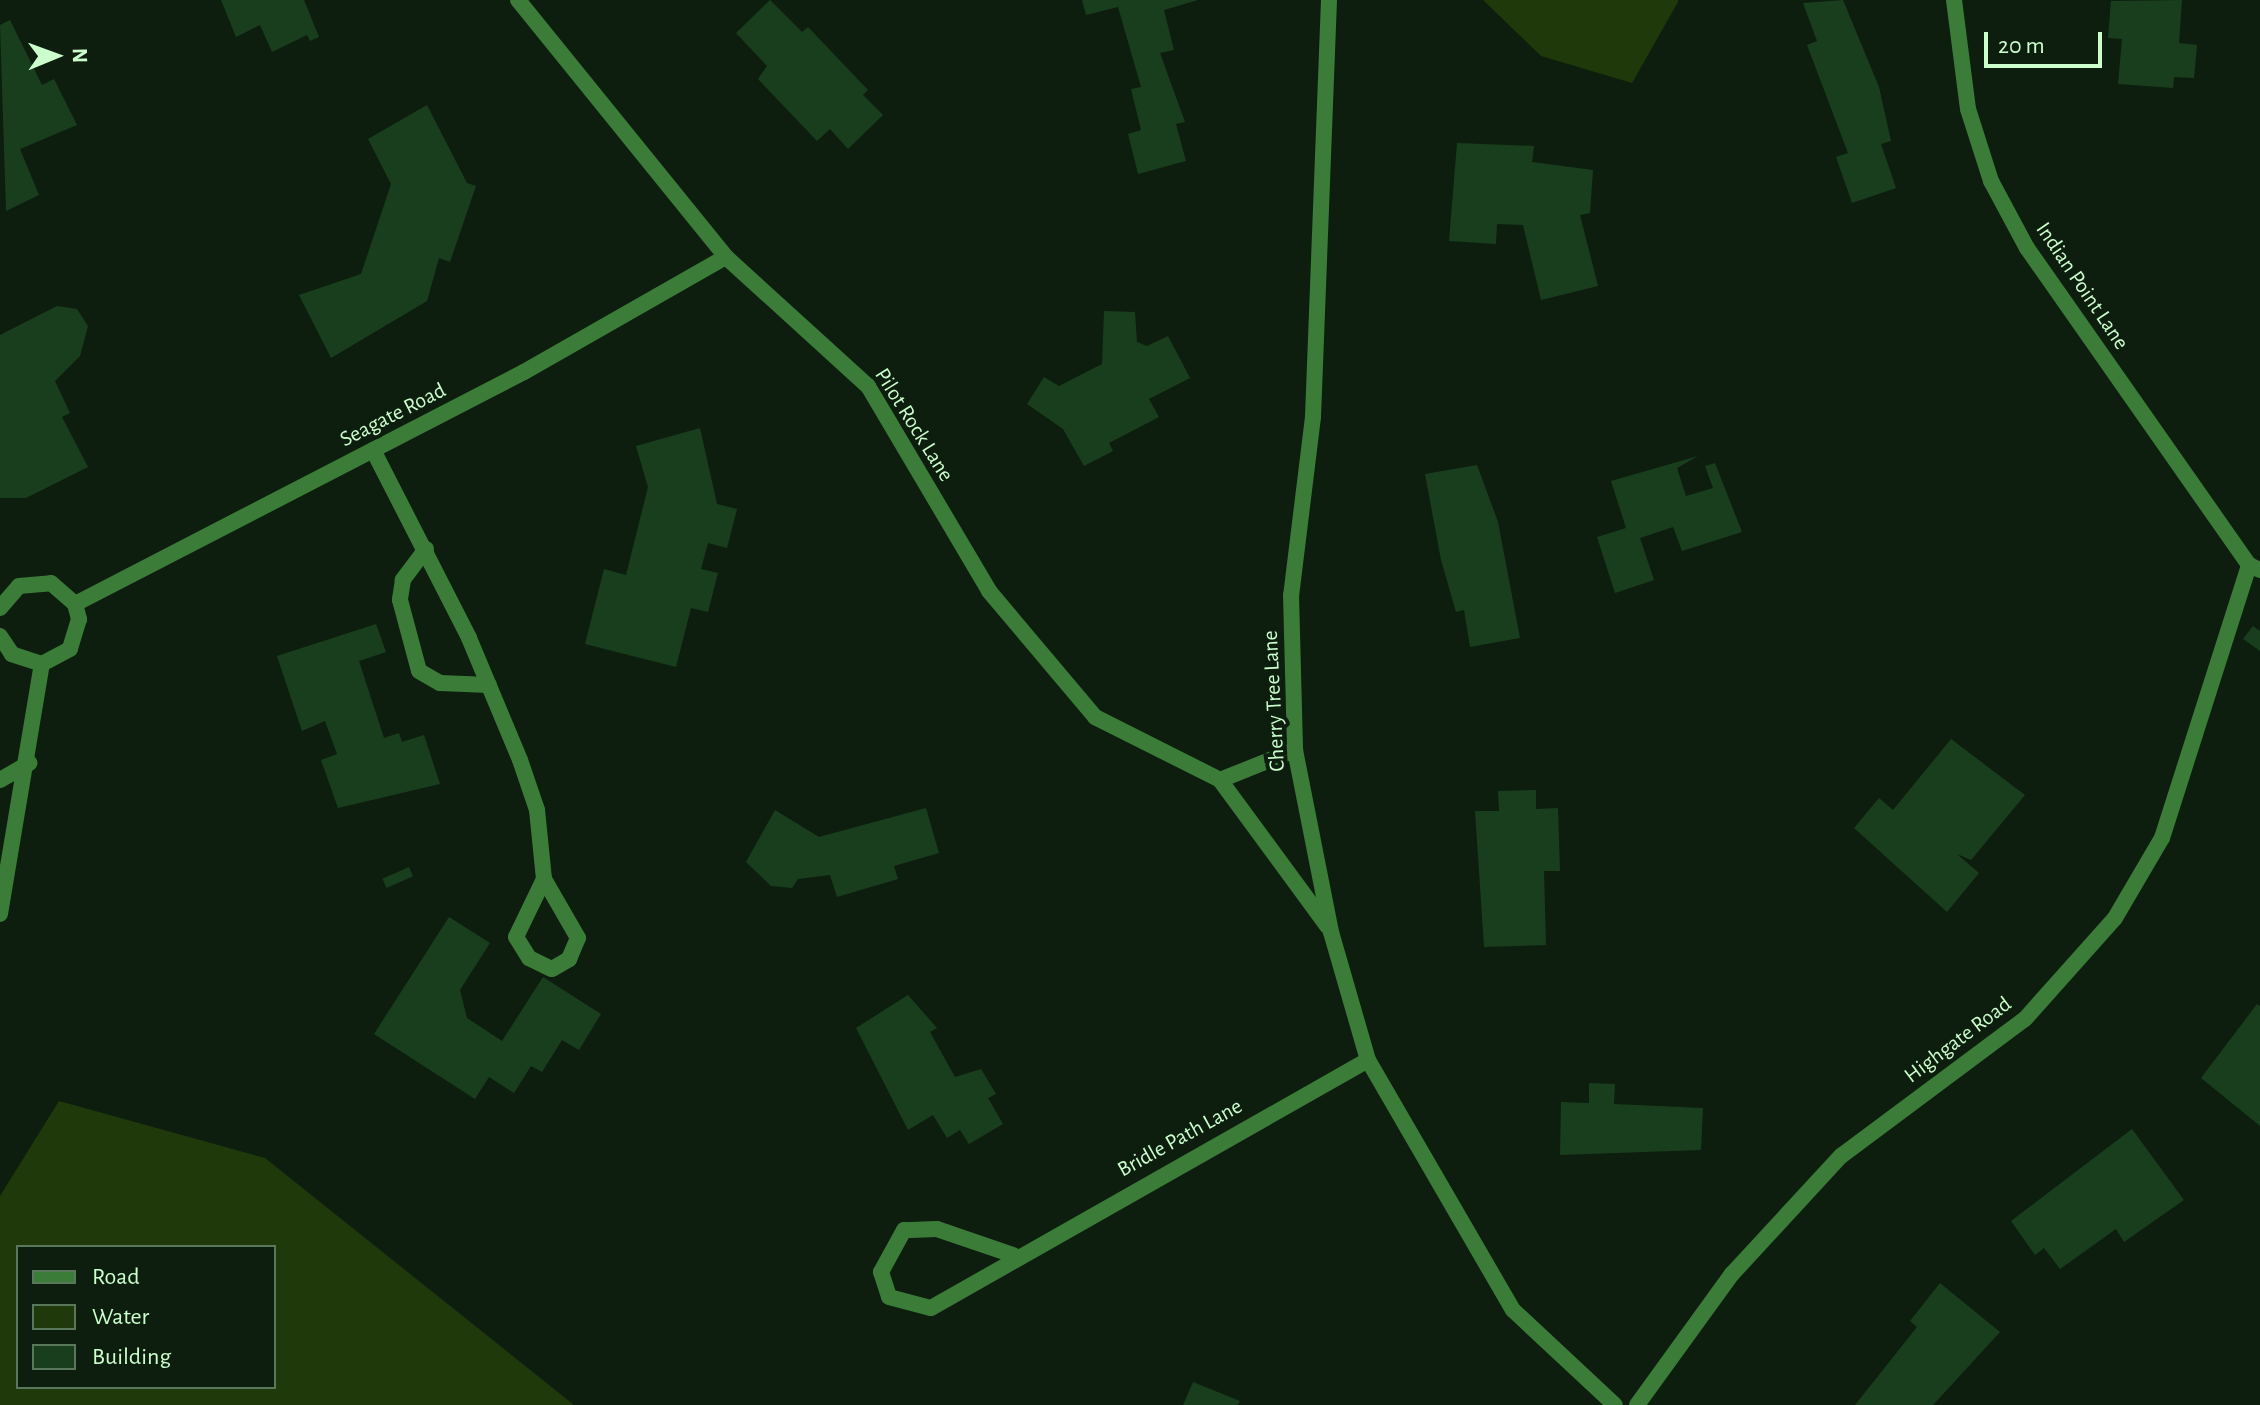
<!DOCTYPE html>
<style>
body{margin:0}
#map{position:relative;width:2260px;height:1405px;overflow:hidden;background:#0d1e0e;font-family:"Alegreya Sans",sans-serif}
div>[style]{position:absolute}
.water>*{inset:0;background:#1f390a}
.building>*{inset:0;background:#193e1e;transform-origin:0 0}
.lane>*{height:16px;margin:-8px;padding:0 8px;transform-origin:8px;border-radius:8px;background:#3c7c39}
.street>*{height:16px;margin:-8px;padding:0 8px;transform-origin:8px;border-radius:8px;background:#3c7c39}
span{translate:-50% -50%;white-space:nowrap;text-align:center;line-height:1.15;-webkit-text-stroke:8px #0d1e0e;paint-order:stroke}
.street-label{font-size:22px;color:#cbfdcd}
.legend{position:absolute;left:16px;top:1245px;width:260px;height:144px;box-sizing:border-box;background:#0d1e0e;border:2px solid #59775a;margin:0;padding:10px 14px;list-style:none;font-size:24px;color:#cbfdcd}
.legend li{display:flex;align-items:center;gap:16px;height:40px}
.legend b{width:40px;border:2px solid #59775a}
.north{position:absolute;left:16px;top:16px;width:80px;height:80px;-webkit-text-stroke:6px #0d1e0e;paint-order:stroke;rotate:89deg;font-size:22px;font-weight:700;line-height:32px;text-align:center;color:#cbfdcd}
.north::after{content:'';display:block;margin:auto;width:28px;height:36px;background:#cbfdcd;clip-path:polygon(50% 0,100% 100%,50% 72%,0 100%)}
.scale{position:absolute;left:1984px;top:32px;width:118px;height:36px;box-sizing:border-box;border:4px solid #cbfdcd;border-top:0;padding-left:10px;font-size:24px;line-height:28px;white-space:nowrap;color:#cbfdcd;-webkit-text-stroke:6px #0d1e0e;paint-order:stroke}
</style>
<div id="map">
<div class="water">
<i style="clip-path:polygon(1483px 0,1678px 0,1678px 2px,1632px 83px,1541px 56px)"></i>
<i style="clip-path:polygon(evenodd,59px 1101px,265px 1158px,574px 1405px,0 1405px,0 1196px,59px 1101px,274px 1247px,274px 1387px,18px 1387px,18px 1247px,274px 1247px)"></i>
</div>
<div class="building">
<i style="clip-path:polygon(221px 0,304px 0,319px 37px,310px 41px,307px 35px,272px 52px,260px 25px,236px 37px)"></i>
<i style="clip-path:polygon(770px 0,802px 32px,808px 27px,868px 90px,863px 95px,883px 115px,848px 149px,830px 129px,817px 141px,758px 79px,767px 66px,736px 33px)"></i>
<i style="clip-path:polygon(1082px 0,1198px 0,1164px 10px,1174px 50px,1160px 53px,1185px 122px,1176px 124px,1186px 161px,1138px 174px,1128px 134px,1141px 130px,1131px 89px,1141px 87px,1118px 7px,1086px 15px)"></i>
<i style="clip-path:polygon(1843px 0,1879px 87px,1891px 141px,1881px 144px,1896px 188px,1852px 203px,1836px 157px,1848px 153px,1807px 45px,1817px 41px,1803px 3px)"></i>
<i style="clip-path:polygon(2182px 0,2179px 43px,2197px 45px,2194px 78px,2174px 77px,2173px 88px,2118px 84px,2122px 39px,2108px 38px,2111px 1px)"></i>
<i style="clip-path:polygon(10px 20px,42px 85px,54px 79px,77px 125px,20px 149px,39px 195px,6px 211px,0 25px)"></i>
<i style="clip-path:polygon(427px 105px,467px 183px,476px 186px,450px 262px,439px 258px,427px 301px,331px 358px,299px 295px,361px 274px,391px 184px,368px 139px)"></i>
<i style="clip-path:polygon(1457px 143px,1534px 146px,1532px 162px,1593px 170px,1590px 213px,1580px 215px,1598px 286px,1541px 300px,1523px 225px,1497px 224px,1496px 244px,1449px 241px)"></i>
<i style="clip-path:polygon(57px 306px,77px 309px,88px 326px,80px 356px,55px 381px,70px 413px,62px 417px,88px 467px,26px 498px,0 498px,0 335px)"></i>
<i style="clip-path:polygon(1104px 311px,1135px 312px,1137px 342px,1147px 346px,1168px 336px,1190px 378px,1149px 399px,1159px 417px,1109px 443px,1113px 451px,1084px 466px,1063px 429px,1027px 404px,1044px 377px,1059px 386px,1102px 364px)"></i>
<i style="clip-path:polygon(700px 428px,717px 504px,737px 509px,727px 548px,708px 543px,701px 569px,718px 573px,708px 612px,691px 608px,676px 667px,585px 644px,604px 569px,626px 575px,648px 487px,636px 446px)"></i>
<i style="clip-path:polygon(1698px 456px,1677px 468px,1686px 496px,1713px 488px,1705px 466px,1715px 463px,1742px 532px,1682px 551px,1673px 527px,1640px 538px,1654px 580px,1615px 593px,1597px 537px,1626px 528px,1611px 481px)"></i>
<i style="clip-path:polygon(1477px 465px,1498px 522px,1520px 638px,1470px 647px,1464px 610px,1456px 612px,1441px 560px,1425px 474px)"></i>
<i style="clip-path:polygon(376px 624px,386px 652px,359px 661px,384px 738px,399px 733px,402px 742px,424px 735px,440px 784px,338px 808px,321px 760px,337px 754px,325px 721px,302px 731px,277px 656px)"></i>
<i style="clip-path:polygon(2253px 626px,2260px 631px,2260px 651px,2243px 639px)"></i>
<i style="clip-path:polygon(1951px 739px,2025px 795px,1971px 860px,1957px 854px,1979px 873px,1947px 912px,1854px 828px,1879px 798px,1893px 810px)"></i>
<i style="clip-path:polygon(1536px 790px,1536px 809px,1558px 808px,1560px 871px,1544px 871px,1546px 945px,1484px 947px,1475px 811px,1499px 811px,1498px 791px)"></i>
<i style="clip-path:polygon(926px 808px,939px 853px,894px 866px,898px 879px,837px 897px,830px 875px,798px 879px,792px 888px,771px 886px,746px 862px,775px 810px,819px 837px)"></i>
<i style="left:409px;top:867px;width:10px;height:29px;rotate:66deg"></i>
<i style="clip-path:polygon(449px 917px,490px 943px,460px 990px,467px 1018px,502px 1041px,543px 977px,601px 1014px,579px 1050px,562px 1040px,542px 1072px,531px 1066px,514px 1093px,489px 1077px,475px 1099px,374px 1034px)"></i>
<i style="clip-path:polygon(908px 995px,937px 1028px,930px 1032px,955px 1077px,981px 1069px,996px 1094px,988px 1098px,1003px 1124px,969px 1144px,960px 1130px,947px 1138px,933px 1115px,908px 1130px,856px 1028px)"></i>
<i style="clip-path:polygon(2257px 1004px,2260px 1006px,2260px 1126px,2201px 1078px)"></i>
<i style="clip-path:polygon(1589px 1083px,1615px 1084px,1614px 1104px,1703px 1108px,1701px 1150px,1560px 1155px,1561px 1102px,1589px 1103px)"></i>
<i style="clip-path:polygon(2132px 1129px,2184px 1200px,2124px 1242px,2116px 1229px,2060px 1269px,2044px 1248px,2035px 1255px,2011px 1221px)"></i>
<i style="clip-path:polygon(1940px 1283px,2000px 1332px,1933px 1405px,1855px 1405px,1917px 1327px,1910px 1321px)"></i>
<i style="clip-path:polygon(1193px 1382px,1240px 1401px,1238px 1405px,1183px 1405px)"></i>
</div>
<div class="lane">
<i style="left:373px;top:450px;width:211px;rotate:62.9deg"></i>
<i style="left:469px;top:638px;width:132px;rotate:67.3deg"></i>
<i style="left:520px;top:760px;width:53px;rotate:71.2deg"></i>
<i style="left:537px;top:810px;width:69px;rotate:84.2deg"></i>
<i style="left:544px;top:879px;width:64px;rotate:115.8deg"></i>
<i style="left:516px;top:937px;width:25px;rotate:58deg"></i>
<i style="left:529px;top:958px;width:25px;rotate:26deg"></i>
<i style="left:552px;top:969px;width:20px;rotate:-30deg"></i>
<i style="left:569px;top:959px;width:23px;rotate:-67deg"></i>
<i style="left:578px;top:938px;width:68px;rotate:-120deg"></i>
<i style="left:426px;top:549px;width:39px;rotate:127deg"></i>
<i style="left:403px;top:580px;width:20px;rotate:99deg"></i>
<i style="left:400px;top:600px;width:73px;rotate:75deg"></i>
<i style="left:419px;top:671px;width:24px;rotate:30deg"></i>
<i style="left:440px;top:683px;width:49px;rotate:2.3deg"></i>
<i style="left:0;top:780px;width:34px;rotate:-30deg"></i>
<i style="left:0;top:914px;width:254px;rotate:-80.5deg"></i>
</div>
<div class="street">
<i style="left:518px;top:0;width:331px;rotate:51deg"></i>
<i style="left:726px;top:257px;width:192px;rotate:42.3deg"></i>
<i style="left:868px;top:386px;width:238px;rotate:59.4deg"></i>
<i style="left:989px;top:591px;width:165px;rotate:49.9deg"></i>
<i style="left:1095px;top:717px;width:140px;rotate:26.7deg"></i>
<i style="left:1220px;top:780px;width:81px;rotate:-21.8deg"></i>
<i style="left:1329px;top:0;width:417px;rotate:92.2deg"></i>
<i style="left:1313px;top:417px;width:179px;rotate:97deg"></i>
<i style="left:1291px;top:595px;width:155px;rotate:88.5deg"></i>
<i style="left:1295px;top:750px;width:186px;rotate:78.8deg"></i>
<i style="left:1331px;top:932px;width:133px;rotate:73.9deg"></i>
<i style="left:1368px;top:1060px;width:289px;rotate:59.9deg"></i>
<i style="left:1513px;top:1310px;width:139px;rotate:43deg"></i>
<i style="left:1954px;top:0;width:110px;rotate:82.7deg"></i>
<i style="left:1968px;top:109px;width:76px;rotate:72.3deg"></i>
<i style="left:1991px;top:181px;width:76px;rotate:61.8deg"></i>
<i style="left:2027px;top:248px;width:387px;rotate:55deg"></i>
<i style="left:2249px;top:565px;width:12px;rotate:24deg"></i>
<i style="left:75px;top:604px;width:505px;rotate:-27.33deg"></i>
<i style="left:524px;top:372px;width:232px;rotate:-29.7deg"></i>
<i style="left:0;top:608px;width:29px;rotate:-49deg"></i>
<i style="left:19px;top:586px;width:32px;rotate:-5deg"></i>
<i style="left:51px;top:583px;width:32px;rotate:41deg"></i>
<i style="left:75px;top:604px;width:16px;rotate:75deg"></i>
<i style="left:79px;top:619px;width:31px;rotate:107deg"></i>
<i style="left:70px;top:649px;width:32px;rotate:152deg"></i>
<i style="left:42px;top:664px;width:32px;rotate:-162deg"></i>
<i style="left:12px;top:654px;width:22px;rotate:-124deg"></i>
<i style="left:1220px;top:780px;width:182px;rotate:53.7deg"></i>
<i style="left:1013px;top:1255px;width:80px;rotate:-161.1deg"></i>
<i style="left:937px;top:1229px;width:33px;rotate:178deg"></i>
<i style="left:904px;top:1230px;width:48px;rotate:118.7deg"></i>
<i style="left:881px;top:1272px;width:26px;rotate:72deg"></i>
<i style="left:889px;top:1297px;width:43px;rotate:14.7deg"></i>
<i style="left:931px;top:1308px;width:502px;rotate:-29.58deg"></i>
<i style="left:1637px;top:1405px;width:162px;rotate:-54.1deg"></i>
<i style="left:1732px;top:1274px;width:161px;rotate:-47.3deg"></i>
<i style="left:1841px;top:1156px;width:229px;rotate:-36.7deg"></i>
<i style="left:2025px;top:1019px;width:135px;rotate:-48.3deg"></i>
<i style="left:2115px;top:918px;width:93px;rotate:-59.6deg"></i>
<i style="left:2162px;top:838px;width:287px;rotate:-72.3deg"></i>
</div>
<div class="street-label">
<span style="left:2082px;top:286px;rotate:56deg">Indian Point Lane</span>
<span style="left:393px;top:415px;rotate:-27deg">Seagate Road</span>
<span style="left:914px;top:425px;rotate:58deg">Pilot Rock Lane</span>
<span style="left:1274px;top:701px;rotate:-93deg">Cherry Tree Lane</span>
<span style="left:1958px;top:1040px;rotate:-37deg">Highgate Road</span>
<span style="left:1180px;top:1138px;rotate:-29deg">Bridle Path Lane</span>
</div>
<ul class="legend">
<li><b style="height:10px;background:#3c7c39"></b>Road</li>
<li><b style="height:22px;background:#1f390a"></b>Water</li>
<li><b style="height:22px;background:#193e1e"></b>Building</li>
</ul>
<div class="north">N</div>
<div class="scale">20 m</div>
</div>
